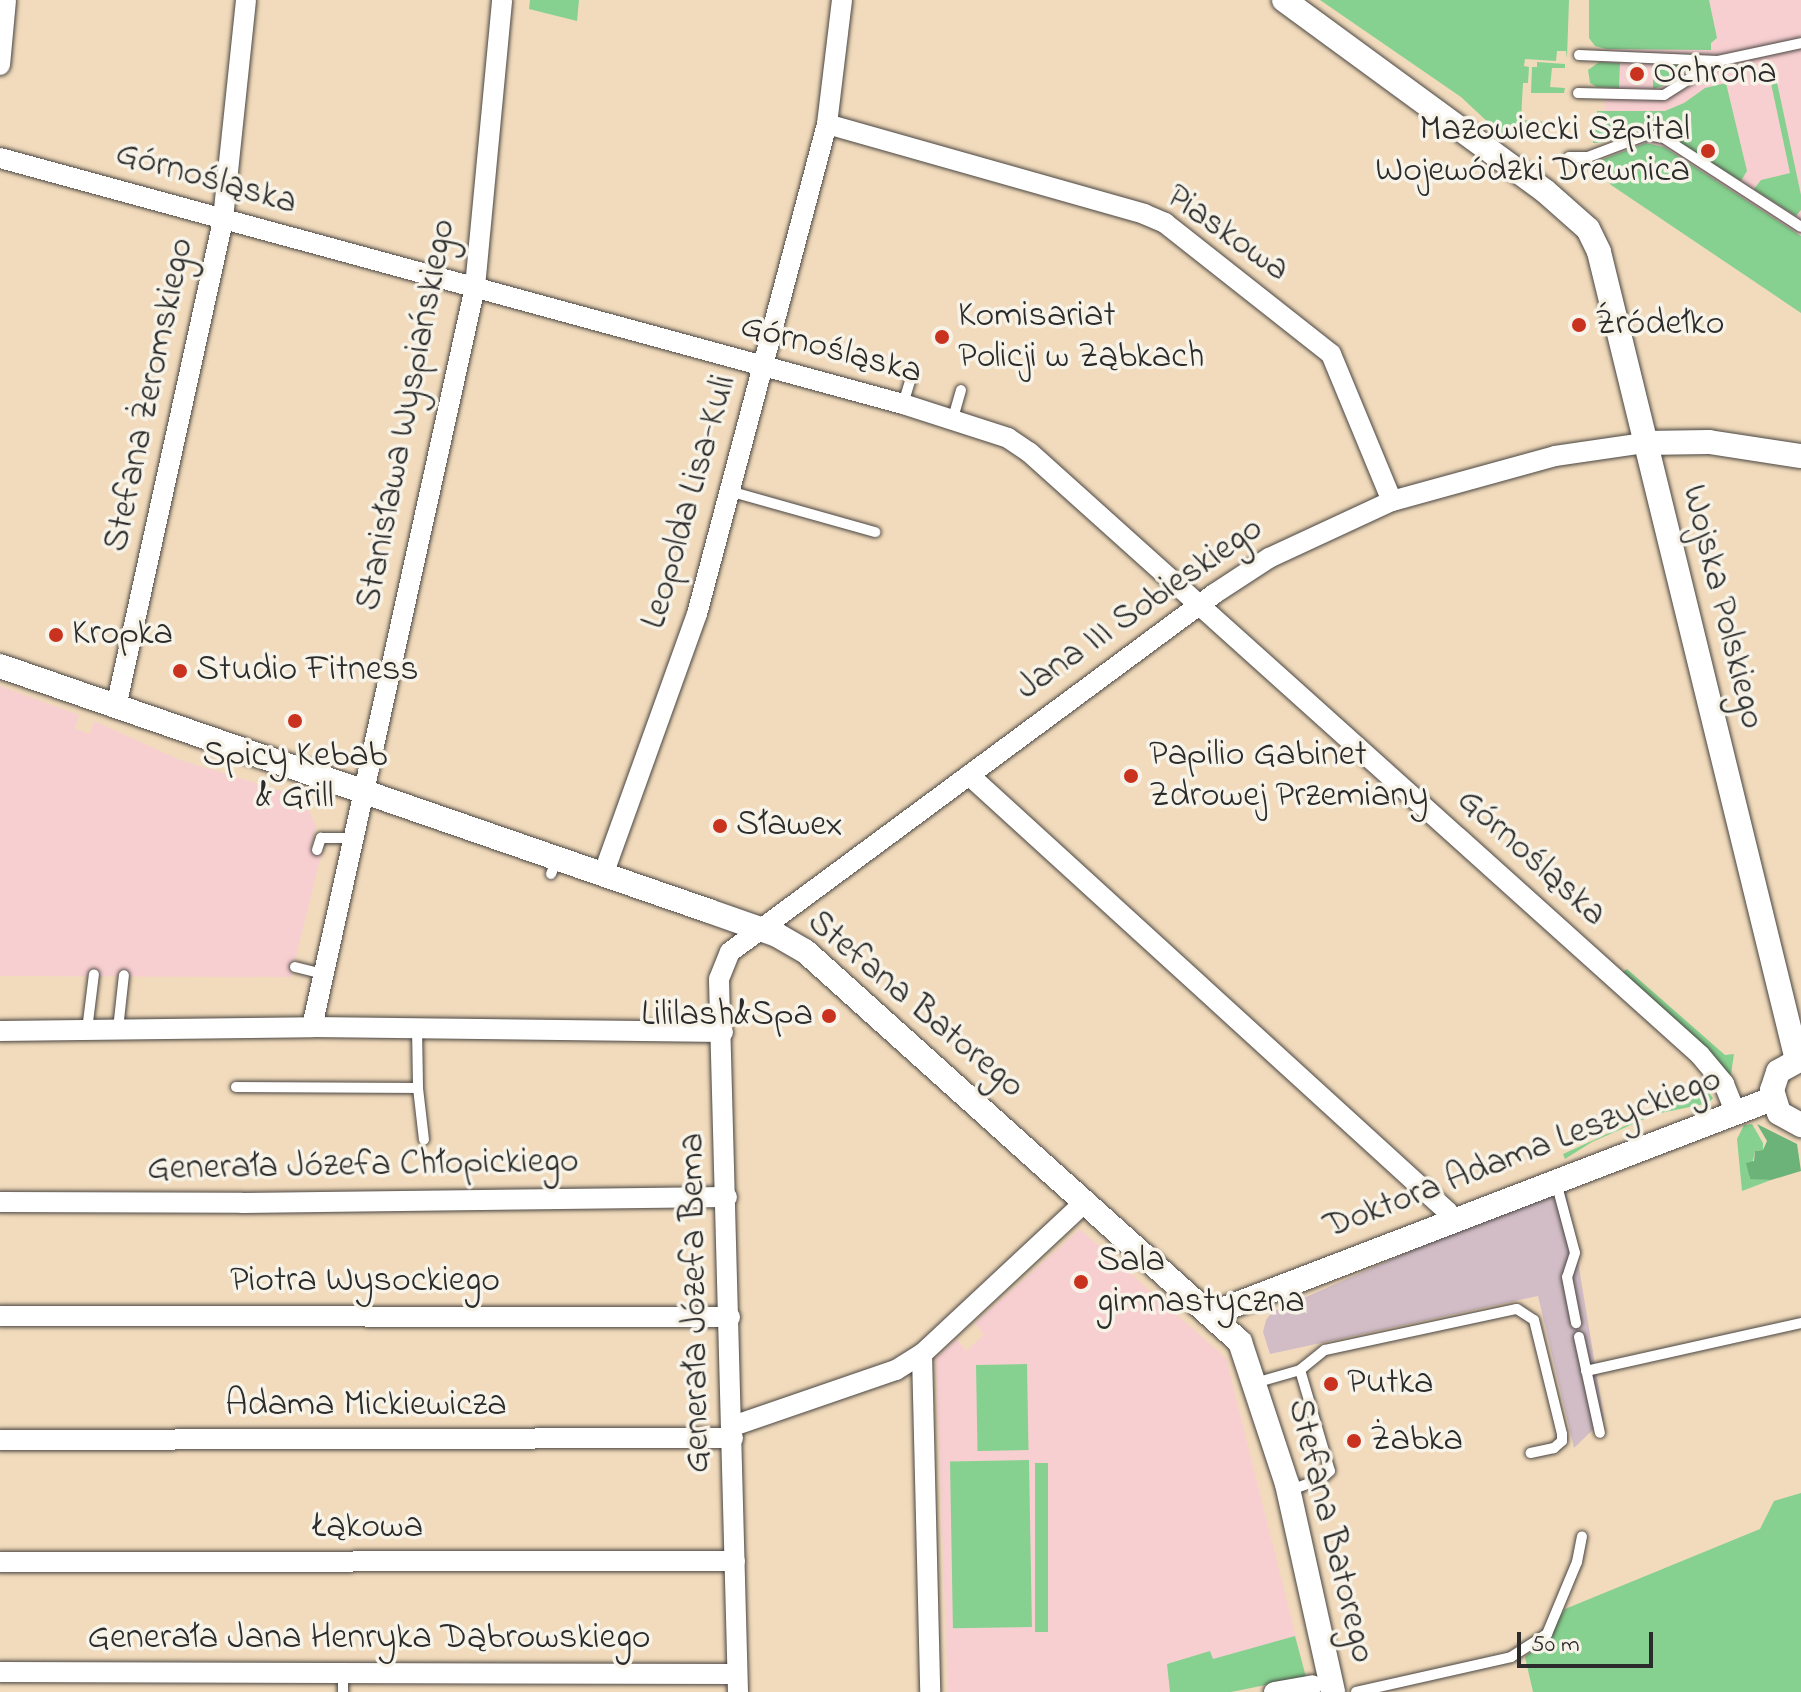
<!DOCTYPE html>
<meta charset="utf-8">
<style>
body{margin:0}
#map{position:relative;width:1801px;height:1692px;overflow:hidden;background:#f2dbbc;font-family:"Indie Flower",sans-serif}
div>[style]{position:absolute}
.built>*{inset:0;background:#f7cfd1}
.industrial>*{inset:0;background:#d2bdc6}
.green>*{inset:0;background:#86d18f;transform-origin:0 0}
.forest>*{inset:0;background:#6cb37a}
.roads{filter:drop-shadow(0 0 2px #494541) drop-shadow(0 0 2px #494541)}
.service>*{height:10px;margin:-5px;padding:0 5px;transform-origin:5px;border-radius:5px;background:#fff}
.minor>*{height:20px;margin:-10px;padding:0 10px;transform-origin:10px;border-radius:10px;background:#fff}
.tertiary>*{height:24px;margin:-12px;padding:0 12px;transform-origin:12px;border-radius:12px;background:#fff}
.dots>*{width:22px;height:22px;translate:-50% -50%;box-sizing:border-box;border:4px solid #f7f3e8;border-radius:50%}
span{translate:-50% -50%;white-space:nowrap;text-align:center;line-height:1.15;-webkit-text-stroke:7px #f7f3e8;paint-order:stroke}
.poi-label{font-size:36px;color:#2b2b2b}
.left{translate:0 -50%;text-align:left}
.right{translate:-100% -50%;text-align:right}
.street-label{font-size:36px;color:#2b2b2b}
.scale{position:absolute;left:1517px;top:1632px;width:136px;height:36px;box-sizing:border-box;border:4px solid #2b2b2b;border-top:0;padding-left:10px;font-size:24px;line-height:28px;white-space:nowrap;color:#2b2b2b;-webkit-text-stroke:6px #f7f3e8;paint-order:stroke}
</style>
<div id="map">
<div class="built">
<i style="clip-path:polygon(1607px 0,1801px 0,1801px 313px,1618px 156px,1604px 125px)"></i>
<i style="clip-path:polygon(0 686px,79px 715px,75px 729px,90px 734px,94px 721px,180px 760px,302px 797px,316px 826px,311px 849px,322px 852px,291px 977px,0 976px)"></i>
<i style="clip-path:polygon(1080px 1229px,1226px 1358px,1306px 1677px,1231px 1692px,948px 1692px,936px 1358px,957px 1339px,966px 1351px,984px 1335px,975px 1323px)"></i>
</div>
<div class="industrial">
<i style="clip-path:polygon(1565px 1183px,1604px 1419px,1574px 1448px,1538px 1296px,1270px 1354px,1263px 1332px,1266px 1320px,1272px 1312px)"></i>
</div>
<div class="green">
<i style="clip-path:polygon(530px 0,579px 0,577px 21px,529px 9px)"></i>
<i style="clip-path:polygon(1320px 0,1569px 0,1567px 58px,1566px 51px,1557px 51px,1556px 61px,1525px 59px,1524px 66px,1529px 67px,1528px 83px,1523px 83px,1521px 120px,1563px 123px,1557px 127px,1531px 125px,1530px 129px,1518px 122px,1506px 139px,1461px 97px)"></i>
<i style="clip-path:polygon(1589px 0,1709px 0,1717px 38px,1711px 43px,1711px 50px,1606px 49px,1595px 46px,1589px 38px)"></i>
<i style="clip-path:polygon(1537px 62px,1565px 64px,1565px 68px,1552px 68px,1550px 87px,1565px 88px,1564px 93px,1531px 93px,1532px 67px,1537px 67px)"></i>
<i style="clip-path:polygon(1599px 62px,1620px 63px,1619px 88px,1597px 87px,1590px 83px,1588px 70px)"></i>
<i style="clip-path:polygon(1653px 64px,1686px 65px,1689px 67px,1676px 82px,1653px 89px)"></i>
<i style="clip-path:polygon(1775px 73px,1801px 195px,1801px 210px,1796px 216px,1754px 189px,1761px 180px,1790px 173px,1769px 74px)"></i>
<i style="clip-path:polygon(1726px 83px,1747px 171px,1741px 181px,1662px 131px,1641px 129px,1603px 143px,1593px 143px,1597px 111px,1665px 111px,1684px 103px,1705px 88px)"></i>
<i style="clip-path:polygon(1646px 143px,1664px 147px,1801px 236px,1801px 313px,1611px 185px,1607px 180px,1610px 179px,1609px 166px,1605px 165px,1604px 181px,1593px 163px)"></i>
<i style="clip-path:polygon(1627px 969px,1725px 1055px,1734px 1054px,1731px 1074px,1727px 1077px,1621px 973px)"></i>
<i style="clip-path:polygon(1706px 1089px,1713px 1098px,1709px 1103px,1656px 1114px,1592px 1142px,1565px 1159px,1563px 1154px)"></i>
<i style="clip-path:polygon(1752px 1124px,1763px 1143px,1763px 1150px,1755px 1151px,1749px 1178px,1771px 1180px,1742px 1191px,1737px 1139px,1744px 1125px)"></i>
<i style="left:1027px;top:1364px;width:86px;height:51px;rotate:89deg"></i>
<i style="left:1029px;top:1460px;width:167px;height:79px;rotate:89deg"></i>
<i style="left:1035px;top:1463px;width:13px;height:169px"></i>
<i style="clip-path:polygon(1801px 1493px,1801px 1692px,1533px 1692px,1525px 1657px,1546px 1639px,1565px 1609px,1760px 1529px,1774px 1501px)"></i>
<i style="clip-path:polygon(1295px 1636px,1306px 1677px,1231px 1692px,1170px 1692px,1167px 1664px,1210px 1651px,1213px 1659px)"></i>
</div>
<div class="forest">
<i style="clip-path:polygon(1757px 1124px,1797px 1144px,1801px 1171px,1771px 1180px,1750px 1179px,1746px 1163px,1754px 1161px,1755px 1151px,1763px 1150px,1767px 1141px)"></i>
</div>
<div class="roads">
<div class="service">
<i style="left:1579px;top:55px;width:139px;rotate:2.5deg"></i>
<i style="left:1718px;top:61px;width:85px;rotate:-12.2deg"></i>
<i style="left:1578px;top:93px;width:86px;rotate:1.3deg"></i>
<i style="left:1664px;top:95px;width:62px;rotate:-32.4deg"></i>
<i style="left:1569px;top:157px;width:19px"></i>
<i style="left:1588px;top:157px;width:62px;rotate:-20.8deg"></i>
<i style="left:1646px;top:135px;width:18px;rotate:9deg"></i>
<i style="left:1664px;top:138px;width:163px;rotate:33deg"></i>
<i style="left:903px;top:404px;width:27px;rotate:-73deg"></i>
<i style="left:953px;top:418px;width:29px;rotate:-74deg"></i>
<i style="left:729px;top:491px;width:152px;rotate:15.7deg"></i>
<i style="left:317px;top:850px;width:13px;rotate:-72deg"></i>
<i style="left:321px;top:838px;width:34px"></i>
<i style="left:551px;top:874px;width:16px;rotate:-68deg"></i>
<i style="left:295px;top:967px;width:30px;rotate:14deg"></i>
<i style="left:417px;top:1028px;width:60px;rotate:89deg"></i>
<i style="left:418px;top:1088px;width:52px;rotate:83.4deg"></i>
<i style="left:118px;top:1029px;width:54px;rotate:-83.7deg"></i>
<i style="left:87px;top:1030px;width:56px;rotate:-82.9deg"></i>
<i style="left:236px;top:1087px;width:182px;rotate:0.3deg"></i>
<i style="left:1556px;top:1182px;width:73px;rotate:75deg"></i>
<i style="left:1575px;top:1253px;width:25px;rotate:108deg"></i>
<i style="left:1567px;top:1277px;width:47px;rotate:78.9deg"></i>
<i style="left:1579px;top:1337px;width:98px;rotate:77.7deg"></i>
<i style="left:1300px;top:1370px;width:32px;rotate:-39deg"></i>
<i style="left:1325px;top:1350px;width:196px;rotate:-12.1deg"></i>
<i style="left:1517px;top:1309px;width:20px;rotate:33deg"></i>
<i style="left:1534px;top:1320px;width:117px;rotate:76.2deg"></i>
<i style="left:1562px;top:1434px;width:7px;rotate:90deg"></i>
<i style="left:1562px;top:1441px;width:11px;rotate:139deg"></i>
<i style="left:1554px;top:1448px;width:24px;rotate:168deg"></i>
<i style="left:1586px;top:1371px;width:220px;rotate:-12.6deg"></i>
<i style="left:1255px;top:1383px;width:47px;rotate:-16.1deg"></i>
<i style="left:1300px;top:1370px;width:105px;rotate:73.5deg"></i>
<i style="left:1330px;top:1471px;width:12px;rotate:138deg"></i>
<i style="left:1321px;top:1479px;width:33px;rotate:160deg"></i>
<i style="left:343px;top:1675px;width:17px;rotate:90deg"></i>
<i style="left:1356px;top:1692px;width:159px;rotate:-12.7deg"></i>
<i style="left:1511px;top:1657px;width:43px;rotate:-32.6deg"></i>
<i style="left:1547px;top:1634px;width:78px;rotate:-67.4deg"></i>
<i style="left:1577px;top:1562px;width:26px;rotate:-79deg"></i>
</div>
<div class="minor">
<i style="left:0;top:65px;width:65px;rotate:-84.7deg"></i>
<i style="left:827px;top:124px;width:330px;rotate:15.8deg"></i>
<i style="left:1144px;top:214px;width:23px;rotate:23deg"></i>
<i style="left:1165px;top:223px;width:211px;rotate:38.3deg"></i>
<i style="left:1331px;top:354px;width:159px;rotate:67.5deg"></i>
<i style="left:0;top:158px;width:936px;rotate:15.24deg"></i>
<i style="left:903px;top:404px;width:110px;rotate:17.9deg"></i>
<i style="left:1008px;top:438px;width:25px;rotate:34deg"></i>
<i style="left:1029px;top:452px;width:902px;rotate:41.94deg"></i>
<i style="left:1700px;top:1055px;width:38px;rotate:50deg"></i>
<i style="left:1724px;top:1084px;width:29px;rotate:68deg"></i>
<i style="left:116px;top:707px;width:500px;rotate:-77.6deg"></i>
<i style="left:223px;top:219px;width:220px;rotate:-84deg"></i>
<i style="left:969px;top:775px;width:648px;rotate:42.37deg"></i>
<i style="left:1448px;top:1212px;width:12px;rotate:70deg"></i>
<i style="left:603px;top:875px;width:277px;rotate:-70.2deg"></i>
<i style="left:697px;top:614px;width:507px;rotate:-75.14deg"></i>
<i style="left:827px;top:124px;width:125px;rotate:-83.1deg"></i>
<i style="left:312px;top:1027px;width:758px;rotate:-77.58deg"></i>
<i style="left:475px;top:287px;width:288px;rotate:-84.6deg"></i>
<i style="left:0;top:1031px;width:312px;rotate:-0.7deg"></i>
<i style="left:312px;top:1027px;width:411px;rotate:0.7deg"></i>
<i style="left:0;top:1202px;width:242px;rotate:0.2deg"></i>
<i style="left:242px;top:1203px;width:485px;rotate:-0.7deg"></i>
<i style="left:0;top:1316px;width:730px;rotate:0.08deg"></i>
<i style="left:922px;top:1354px;width:338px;rotate:88.6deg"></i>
<i style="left:733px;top:1426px;width:172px;rotate:-19deg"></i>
<i style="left:896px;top:1370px;width:31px;rotate:-32deg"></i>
<i style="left:922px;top:1354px;width:224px;rotate:-43deg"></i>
<i style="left:0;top:1440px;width:733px;rotate:-0.16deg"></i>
<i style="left:0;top:1562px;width:735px;rotate:-0.08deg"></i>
<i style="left:0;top:1672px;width:737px;rotate:0.16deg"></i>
<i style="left:738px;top:1692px;width:713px;rotate:-91.53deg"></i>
<i style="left:719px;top:979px;width:29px;rotate:-68deg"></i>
<i style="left:730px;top:952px;width:602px;rotate:-36.49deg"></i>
<i style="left:1214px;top:594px;width:66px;rotate:-33.2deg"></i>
<i style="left:1269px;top:558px;width:136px;rotate:-24.9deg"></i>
<i style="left:1392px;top:501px;width:169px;rotate:-15.4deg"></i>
<i style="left:1555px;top:456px;width:90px;rotate:-8.3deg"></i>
<i style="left:1274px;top:1692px;width:39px;rotate:-10deg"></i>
</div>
<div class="tertiary">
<i style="left:1284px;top:0;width:323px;rotate:36.2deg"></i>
<i style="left:1545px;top:191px;width:57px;rotate:41.5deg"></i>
<i style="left:1588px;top:229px;width:25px;rotate:64deg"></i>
<i style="left:1599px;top:252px;width:832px;rotate:76.23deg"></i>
<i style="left:1644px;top:443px;width:65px;rotate:-0.9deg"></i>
<i style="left:1709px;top:442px;width:93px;rotate:8.7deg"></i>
<i style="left:0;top:666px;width:750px;rotate:19.06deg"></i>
<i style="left:709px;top:911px;width:72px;rotate:19.4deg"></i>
<i style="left:777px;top:935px;width:32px;rotate:30deg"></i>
<i style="left:805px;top:951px;width:585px;rotate:41.95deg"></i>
<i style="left:1240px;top:1342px;width:150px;rotate:71.7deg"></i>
<i style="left:1287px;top:1484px;width:213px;rotate:77.5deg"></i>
<i style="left:1801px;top:1059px;width:26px;rotate:151deg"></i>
<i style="left:1778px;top:1072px;width:19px;rotate:108deg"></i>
<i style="left:1772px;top:1090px;width:24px;rotate:73deg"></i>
<i style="left:1779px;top:1113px;width:25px;rotate:29deg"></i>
<i style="left:1211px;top:1314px;width:601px;rotate:-20.97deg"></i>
</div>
</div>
<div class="dots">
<i style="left:1637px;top:74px;background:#c8321e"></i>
<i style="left:1708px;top:151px;background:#c8321e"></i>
<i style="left:1579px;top:325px;background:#c8321e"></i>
<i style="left:942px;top:337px;background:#c8321e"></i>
<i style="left:56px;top:635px;background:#c8321e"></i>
<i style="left:180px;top:671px;background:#c8321e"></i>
<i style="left:295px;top:721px;background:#c8321e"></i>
<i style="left:1131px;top:776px;background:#c8321e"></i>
<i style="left:720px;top:826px;background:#c8321e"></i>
<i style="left:829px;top:1016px;background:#c8321e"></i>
<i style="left:1081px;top:1282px;background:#c8321e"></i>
<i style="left:1331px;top:1384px;background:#c8321e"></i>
<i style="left:1354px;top:1441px;background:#c8321e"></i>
</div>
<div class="poi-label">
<span class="left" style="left:1653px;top:74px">Ochrona</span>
<span class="right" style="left:1690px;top:151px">Mazowiecki Szpital<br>Wojewódzki Drewnica</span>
<span class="left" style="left:958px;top:337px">Komisariat<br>Policji w Ząbkach</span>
<span class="left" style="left:1595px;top:325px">Źródełko</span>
<span class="left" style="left:72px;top:635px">Kropka</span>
<span class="left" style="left:196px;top:671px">Studio Fitness</span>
<span class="left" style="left:1149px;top:776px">Papilio Gabinet<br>Zdrowej Przemiany</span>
<span style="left:295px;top:777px">Spicy Kebab<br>&amp; Grill</span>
<span class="left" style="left:736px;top:826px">Sławex</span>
<span class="right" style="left:813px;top:1016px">Lililash&amp;Spa</span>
<span class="left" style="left:1097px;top:1282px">Sala<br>gimnastyczna</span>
<span class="left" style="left:1347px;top:1384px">Putka</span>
<span class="left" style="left:1370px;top:1441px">Żabka</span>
</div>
<div class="street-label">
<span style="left:206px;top:179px;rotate:16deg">Górnośląska</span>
<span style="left:1227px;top:234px;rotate:35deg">Piaskowa</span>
<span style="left:831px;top:350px;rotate:15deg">Górnośląska</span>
<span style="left:150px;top:395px;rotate:-78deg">Stefana Żeromskiego</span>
<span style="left:407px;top:415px;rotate:-79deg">Stanisława Wyspiańskiego</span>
<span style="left:690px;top:502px;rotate:-74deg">Leopolda Lisa-Kuli</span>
<span style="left:1722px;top:607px;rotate:76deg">Wojska Polskiego</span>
<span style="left:1140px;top:609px;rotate:-35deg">Jana III Sobieskiego</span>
<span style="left:1531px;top:858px;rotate:42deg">Górnośląska</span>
<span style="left:915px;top:1005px;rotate:40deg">Stefana Batorego</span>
<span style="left:1523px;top:1154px;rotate:-21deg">Doktora Adama Leszyckiego</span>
<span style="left:363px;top:1166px;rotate:-1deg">Generała Józefa Chłopickiego</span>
<span style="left:365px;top:1282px">Piotra Wysockiego</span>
<span style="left:696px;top:1303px;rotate:-91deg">Generała Józefa Bema</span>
<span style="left:366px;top:1406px">Adama Mickiewicza</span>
<span style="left:368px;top:1528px">Łąkowa</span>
<span style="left:1330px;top:1531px;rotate:76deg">Stefana Batorego</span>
<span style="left:369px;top:1639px">Generała Jana Henryka Dąbrowskiego</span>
</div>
<div class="scale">50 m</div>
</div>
